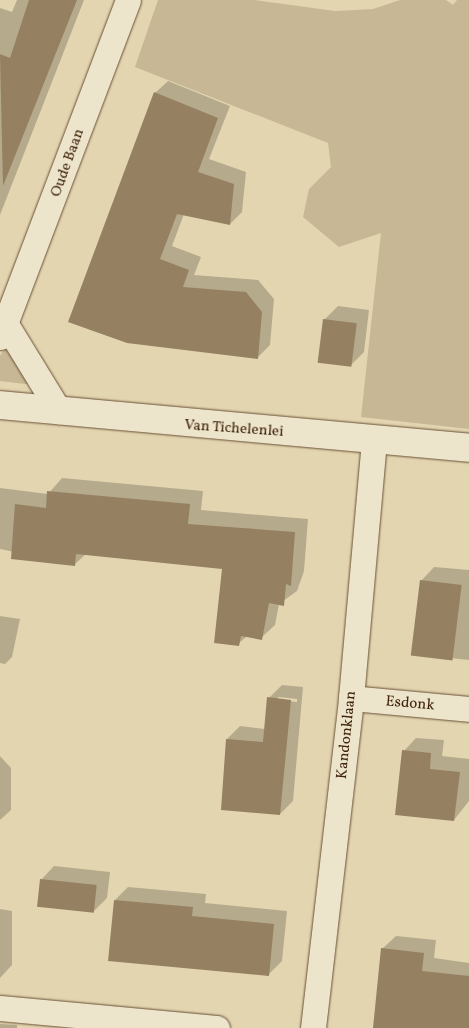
<!DOCTYPE html>
<style>
body{margin:0}
#map{position:relative;width:469px;height:1028px;overflow:hidden;background:#e3d5b0;font-family:Vollkorn,serif}
div>[style]{position:absolute}
.green>*{inset:0;background:#c7b794}
.shadow>*{inset:0;background:#0003}
.building>*{inset:0;background:#958061;transform-origin:0 0}
.roads{filter:drop-shadow(0 0 1px #6a5035) drop-shadow(0 0 1px #6a5035)}
.street>*{height:25px;margin:-12.5px;padding:0 12.5px;transform-origin:12.5px;border-radius:12.5px;background:#ede4cc}
.secondary>*{height:28px;margin:-14px;padding:0 14px;transform-origin:14px;border-radius:14px;background:#ede4cc}
span{translate:-50% -50%;white-space:nowrap;text-align:center;line-height:1.15;-webkit-text-stroke:5px #ede4cc;paint-order:stroke}
.street-label{font-size:15px;color:#41240c}
</style>
<div id="map">
<div class="green">
<i style="clip-path:polygon(158px 0,254px 0,335px 11px,373px 9px,400px 0,446px 0,453px 5px,457px 0,469px 0,469px 429px,361px 417px,381px 233px,339px 247px,303px 217px,309px 189px,331px 167px,328px 143px,135px 67px)"></i>
<i style="clip-path:polygon(5px 348px,34px 385px,0 381px,0 356px)"></i>
</div>
<div class="shadow">
<i style="clip-path:polygon(17px 0,84px 0,0 215px,0 8px,12px 12px)"></i>
<i style="clip-path:polygon(168px 81px,230px 106px,209px 159px,246px 172px,242px 212px,230px 224px,184px 214px,172px 246px,201px 257px,194px 275px,258px 280px,274px 299px,270px 345px,258px 357px,147px 345px,155px 93px)"></i>
<i style="clip-path:polygon(338px 306px,369px 310px,364px 352px,351px 365px,324px 320px)"></i>
<i style="clip-path:polygon(62px 478px,203px 491px,201px 510px,308px 519px,304px 571px,297px 591px,279px 604px,275px 625px,261px 638px,247px 636px,238px 644px,223px 568px,86px 554px,75px 564px,0 549px,0 488px,48px 494px)"></i>
<i style="clip-path:polygon(434px 567px,469px 570px,469px 660px,412px 654px,421px 581px)"></i>
<i style="clip-path:polygon(0 616px,20px 619px,12px 657px,5px 664px,0 663px)"></i>
<i style="clip-path:polygon(evenodd,282px 685px,303px 687px,293px 801px,280px 814px,227px 739px,240px 726px,265px 729px,269px 698px,282px 685px,278px 697px,297px 699px,297px 702px,278px 700px,278px 697px)"></i>
<i style="clip-path:polygon(416px 738px,444px 740px,442px 756px,469px 759px,469px 801px,454px 820px,403px 752px)"></i>
<i style="clip-path:polygon(0 756px,11px 768px,11px 810px,0 820px)"></i>
<i style="clip-path:polygon(54px 866px,110px 872px,107px 898px,93px 912px,41px 880px)"></i>
<i style="clip-path:polygon(128px 887px,206px 894px,205px 903px,287px 911px,282px 961px,269px 974px,115px 900px)"></i>
<i style="clip-path:polygon(0 909px,12px 911px,12px 965px,0 978px)"></i>
<i style="clip-path:polygon(396px 936px,436px 940px,434px 958px,469px 963px,469px 1028px,374px 1028px,382px 949px)"></i>
<i style="clip-path:polygon(0 1024px,17px 1025px,17px 1028px,0 1028px)"></i>
</div>
<div class="building">
<i style="clip-path:polygon(29px 0,77px 0,3px 186px,0 54px,10px 58px)"></i>
<i style="clip-path:polygon(154px 92px,218px 118px,198px 172px,234px 184px,230px 225px,177px 214px,160px 259px,189px 270px,183px 287px,246px 292px,262px 312px,258px 359px,127px 343px,68px 322px)"></i>
<i style="left:323px;top:319px;width:34px;height:44px;rotate:7deg"></i>
<i style="clip-path:polygon(47px 491px,190px 504px,188px 524px,295px 532px,291px 586px,286px 584px,284px 606px,269px 603px,262px 640px,241px 636px,239px 646px,214px 643px,222px 569px,76px 554px,75px 566px,11px 559px,15px 504px,46px 508px)"></i>
<i style="left:420px;top:580px;width:42px;height:76px;rotate:7deg"></i>
<i style="clip-path:polygon(267px 697px,291px 700px,280px 815px,221px 810px,226px 739px,263px 742px)"></i>
<i style="clip-path:polygon(402px 750px,431px 753px,430px 769px,460px 772px,454px 821px,395px 815px)"></i>
<i style="left:40px;top:879px;width:57px;height:28px;rotate:6deg"></i>
<i style="clip-path:polygon(114px 900px,193px 907px,192px 916px,274px 924px,269px 976px,108px 961px)"></i>
<i style="clip-path:polygon(381px 948px,424px 953px,422px 971px,469px 976px,469px 1028px,373px 1028px)"></i>
</div>
<div class="roads">
<div class="street">
<i style="left:7px;top:326px;width:100px;rotate:58.5deg"></i>
<i style="left:0;top:337px;width:360px;rotate:-69.2deg"></i>
<i style="left:351px;top:698px;width:119px;rotate:5.3deg"></i>
<i style="left:0;top:1008px;width:218px;rotate:5.3deg"></i>
<i style="left:313px;top:1028px;width:332px;rotate:-83.4deg"></i>
<i style="left:351px;top:698px;width:258px;rotate:-84.9deg"></i>
</div>
<div class="secondary">
<i style="left:0;top:405px;width:471px;rotate:5.2deg"></i>
</div>
</div>
<div class="street-label">
<span style="left:68px;top:163px;rotate:-70deg">Oude Baan</span>
<span style="left:234px;top:429px;rotate:4deg">Van Tichelenlei</span>
<span style="left:410px;top:704px;rotate:5deg">Esdonk</span>
<span style="left:347px;top:735px;rotate:-84deg">Kandonklaan</span>
</div>
</div>
